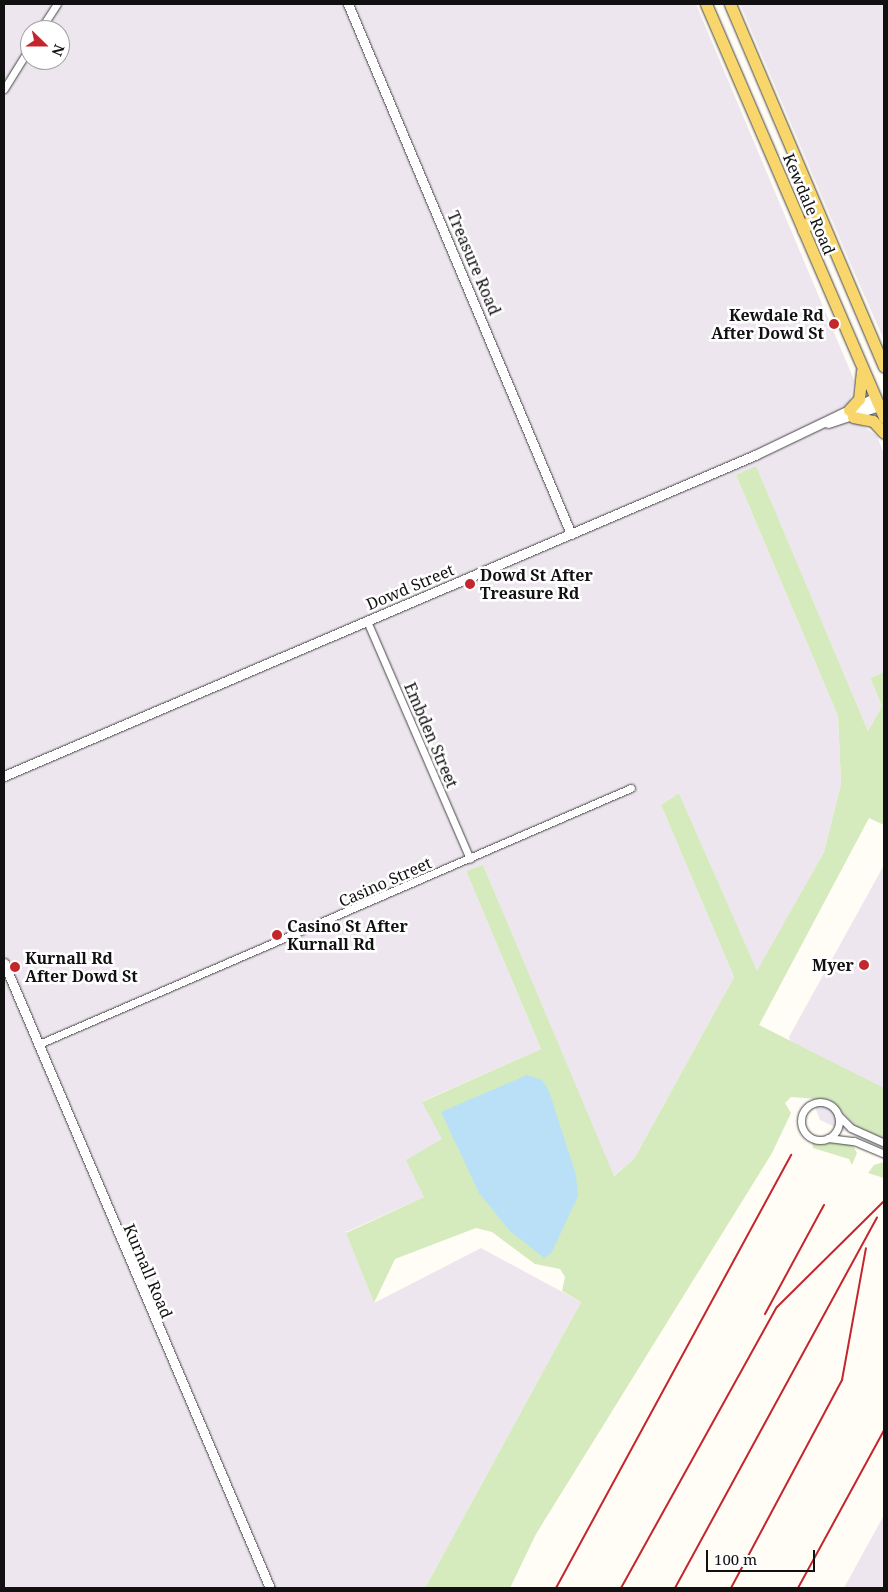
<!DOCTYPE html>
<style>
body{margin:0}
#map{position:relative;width:888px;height:1592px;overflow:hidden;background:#fffdf5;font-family:"Noto Serif",serif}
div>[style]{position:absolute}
.industrial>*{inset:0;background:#eee6ef}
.green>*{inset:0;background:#d5ebbd}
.water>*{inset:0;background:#b9e0f7}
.roads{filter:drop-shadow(0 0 1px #444) drop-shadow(0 0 1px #444)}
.minor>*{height:7px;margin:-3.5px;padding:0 3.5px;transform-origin:3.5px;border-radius:3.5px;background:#fff}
.minor>.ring{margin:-3.5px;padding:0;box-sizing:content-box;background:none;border:7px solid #fff;border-radius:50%}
.tertiary>*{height:9px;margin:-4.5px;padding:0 4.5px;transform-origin:4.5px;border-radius:4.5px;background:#fff}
.primary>*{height:11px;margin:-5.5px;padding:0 5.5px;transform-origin:5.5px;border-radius:5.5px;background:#f9d66b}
.rail>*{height:2px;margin:-1px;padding:0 1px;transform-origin:1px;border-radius:1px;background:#c4262e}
.dots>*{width:14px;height:14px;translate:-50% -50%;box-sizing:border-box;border:2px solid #fff;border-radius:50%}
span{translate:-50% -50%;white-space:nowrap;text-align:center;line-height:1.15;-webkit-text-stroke:5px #fff;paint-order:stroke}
.street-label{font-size:16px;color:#111}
.poi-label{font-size:16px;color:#111;font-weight:700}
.right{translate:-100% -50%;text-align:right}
.left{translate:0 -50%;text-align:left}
.frame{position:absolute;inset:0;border:5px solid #111;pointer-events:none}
.north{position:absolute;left:20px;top:20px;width:50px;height:50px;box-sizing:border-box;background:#fff;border:1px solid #a0a0a0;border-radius:50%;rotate:112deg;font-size:14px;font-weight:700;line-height:20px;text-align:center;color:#111}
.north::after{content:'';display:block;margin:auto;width:18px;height:22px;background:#c4262e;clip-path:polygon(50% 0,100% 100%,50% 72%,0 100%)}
.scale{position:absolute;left:706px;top:1550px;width:109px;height:22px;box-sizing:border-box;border:2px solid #111;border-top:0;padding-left:6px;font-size:15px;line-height:18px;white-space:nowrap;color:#111;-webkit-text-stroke:4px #fff;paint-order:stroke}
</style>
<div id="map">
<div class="industrial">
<i style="clip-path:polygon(evenodd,4px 4px,696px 4px,854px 380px,850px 402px,860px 424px,877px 436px,884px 454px,884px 672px,870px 678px,882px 706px,868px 731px,756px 467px,736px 475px,838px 716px,841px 784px,824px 852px,757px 972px,679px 793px,661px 805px,734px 977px,634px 1159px,613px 1176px,483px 865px,466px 871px,541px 1049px,423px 1101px,443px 1140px,424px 1197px,346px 1232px,374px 1303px,481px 1248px,581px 1302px,425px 1588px,4px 1588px,4px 4px,30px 30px,60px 30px,60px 60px,30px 60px,30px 30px)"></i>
<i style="clip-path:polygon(740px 4px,884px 4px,884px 340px,851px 265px)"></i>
<i style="clip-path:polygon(884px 865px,884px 1149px,820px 1120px,789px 1037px)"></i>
<i style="clip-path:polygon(884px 1515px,884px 1588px,844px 1588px,862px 1555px)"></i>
</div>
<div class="green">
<i style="clip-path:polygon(756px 466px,868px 731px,882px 706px,870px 678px,884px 672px,884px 825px,869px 818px,759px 1025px,884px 1088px,884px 1138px,857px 1127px,831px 1100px,791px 1097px,785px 1103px,791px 1113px,772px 1153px,536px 1534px,510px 1588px,425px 1588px,581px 1302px,562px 1291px,565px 1277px,560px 1269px,535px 1264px,492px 1232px,476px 1228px,395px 1259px,374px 1303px,346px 1233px,424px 1197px,406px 1160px,442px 1139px,422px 1102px,541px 1049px,466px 871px,483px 865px,614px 1176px,634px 1159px,734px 977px,661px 805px,679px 793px,757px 971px,824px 852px,841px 784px,838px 716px,736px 475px)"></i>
<i style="clip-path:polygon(816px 1141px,852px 1144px,857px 1153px,852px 1165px,849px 1159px,813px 1148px,812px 1142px)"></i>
<i style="clip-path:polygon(884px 1162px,884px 1178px,868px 1173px,874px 1165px)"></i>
</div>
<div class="water">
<i style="clip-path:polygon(527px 1075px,542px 1080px,549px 1091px,576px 1175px,578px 1196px,552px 1252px,544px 1258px,510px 1231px,479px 1193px,441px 1112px)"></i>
</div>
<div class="roads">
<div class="minor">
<i style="left:40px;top:30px;width:31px;rotate:-57deg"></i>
<i style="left:4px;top:89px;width:49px;rotate:-58.2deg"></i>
<i style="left:367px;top:621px;width:259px;rotate:66.6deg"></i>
<i style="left:39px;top:1044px;width:645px;rotate:-23.39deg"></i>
<i class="ring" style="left:801px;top:1102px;width:31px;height:31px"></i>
<i style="left:838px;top:1115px;width:18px;rotate:45deg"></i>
<i style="left:851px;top:1128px;width:36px;rotate:24deg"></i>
<i style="left:828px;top:1138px;width:26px;rotate:7deg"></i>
<i style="left:854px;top:1141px;width:33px;rotate:23deg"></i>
</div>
<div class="tertiary">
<i style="left:348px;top:4px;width:575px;rotate:67.18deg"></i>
<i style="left:828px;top:423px;width:54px;rotate:-18.4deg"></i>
<i style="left:4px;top:776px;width:817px;rotate:-23.14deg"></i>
<i style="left:755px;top:455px;width:134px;rotate:-25.6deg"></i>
<i style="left:4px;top:963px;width:679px;rotate:66.95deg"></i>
</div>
<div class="primary">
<i style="left:706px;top:4px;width:450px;rotate:66.7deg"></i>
<i style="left:730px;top:4px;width:394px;rotate:67deg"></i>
<i style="left:803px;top:230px;width:11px;rotate:-49deg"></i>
<i style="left:810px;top:222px;width:21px;rotate:-85deg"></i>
<i style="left:849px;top:410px;width:15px;rotate:-48deg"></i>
<i style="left:859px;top:399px;width:28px;rotate:-84deg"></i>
<i style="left:853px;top:417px;width:20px;rotate:11deg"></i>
<i style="left:873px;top:421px;width:16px;rotate:47deg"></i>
</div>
</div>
<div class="rail">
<i style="left:765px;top:1314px;width:124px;rotate:-61.6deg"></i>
<i style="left:556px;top:1588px;width:493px;rotate:-61.5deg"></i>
<i style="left:621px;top:1588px;width:321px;rotate:-61deg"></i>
<i style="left:777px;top:1307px;width:151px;rotate:-44.7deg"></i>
<i style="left:675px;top:1588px;width:422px;rotate:-61.4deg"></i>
<i style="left:731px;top:1588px;width:236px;rotate:-61.9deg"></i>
<i style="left:842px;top:1380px;width:134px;rotate:-79.7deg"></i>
<i style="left:798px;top:1588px;width:180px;rotate:-61.4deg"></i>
</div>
<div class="dots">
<i style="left:834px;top:324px;background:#c4262e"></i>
<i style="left:470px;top:584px;background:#c4262e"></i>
<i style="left:277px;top:935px;background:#c4262e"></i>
<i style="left:864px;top:965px;background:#c4262e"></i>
<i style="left:15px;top:967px;background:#c4262e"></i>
</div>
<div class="street-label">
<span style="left:809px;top:204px;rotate:67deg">Kewdale Road</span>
<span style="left:474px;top:263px;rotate:67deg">Treasure Road</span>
<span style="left:410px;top:587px;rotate:-23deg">Dowd Street</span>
<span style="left:431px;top:735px;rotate:67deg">Embden Street</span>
<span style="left:385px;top:882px;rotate:-24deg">Casino Street</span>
<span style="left:148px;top:1271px;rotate:67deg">Kurnall Road</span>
</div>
<div class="poi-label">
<span class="right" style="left:824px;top:324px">Kewdale Rd<br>After Dowd St</span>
<span class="left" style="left:480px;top:584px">Dowd St After<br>Treasure Rd</span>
<span class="left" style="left:287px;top:935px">Casino St After<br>Kurnall Rd</span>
<span class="left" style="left:25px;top:967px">Kurnall Rd<br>After Dowd St</span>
<span class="right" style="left:854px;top:965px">Myer</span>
</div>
<div class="frame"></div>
<div class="north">N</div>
<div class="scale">100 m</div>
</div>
